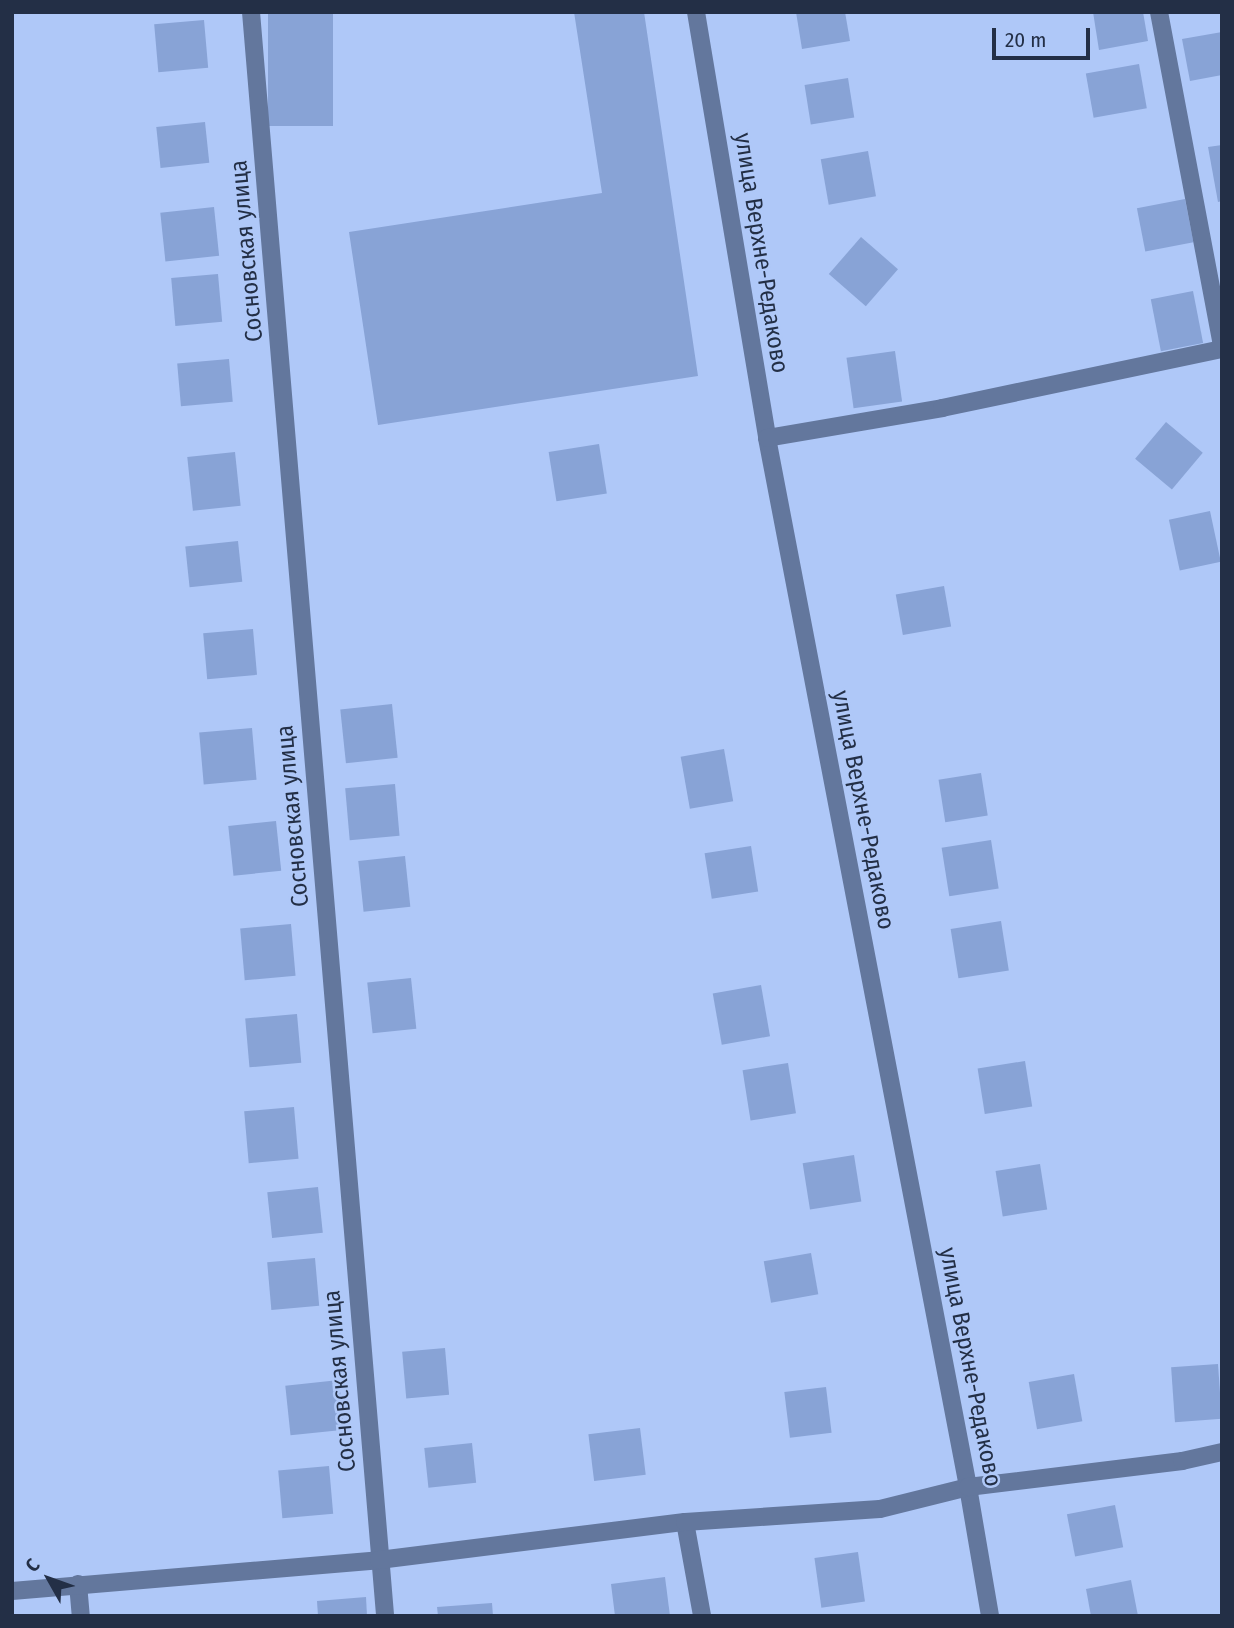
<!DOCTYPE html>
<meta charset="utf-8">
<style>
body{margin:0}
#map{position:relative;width:1234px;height:1628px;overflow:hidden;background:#afc8f8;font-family:"Fira Sans Condensed",sans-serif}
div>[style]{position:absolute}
.building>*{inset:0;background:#88a3d6;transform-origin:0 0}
.minor>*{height:18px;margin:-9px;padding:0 9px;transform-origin:9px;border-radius:9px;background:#63779d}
span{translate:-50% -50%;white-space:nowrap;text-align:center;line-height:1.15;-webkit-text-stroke:5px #afc8f8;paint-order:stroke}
.street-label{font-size:24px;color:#232f46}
.frame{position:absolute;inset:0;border:14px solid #232f46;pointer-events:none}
.north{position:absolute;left:14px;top:1544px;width:70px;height:70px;-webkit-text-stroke:5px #afc8f8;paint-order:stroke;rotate:310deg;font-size:19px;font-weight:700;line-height:28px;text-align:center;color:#232f46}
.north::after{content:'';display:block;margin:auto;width:24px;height:32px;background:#232f46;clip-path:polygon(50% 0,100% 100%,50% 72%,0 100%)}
.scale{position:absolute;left:992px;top:28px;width:98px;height:32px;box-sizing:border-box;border:4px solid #232f46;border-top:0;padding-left:9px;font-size:21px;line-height:24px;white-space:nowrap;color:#232f46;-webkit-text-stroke:5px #afc8f8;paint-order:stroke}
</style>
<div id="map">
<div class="building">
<i style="left:268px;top:12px;width:65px;height:114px"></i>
<i style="clip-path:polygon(574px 12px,644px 12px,698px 376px,378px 425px,349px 232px,602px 193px)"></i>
<i style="clip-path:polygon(796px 12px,845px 12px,850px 41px,802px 49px)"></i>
<i style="clip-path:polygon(1093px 12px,1143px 12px,1148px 41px,1099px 50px)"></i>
<i style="left:204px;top:20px;width:48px;height:50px;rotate:85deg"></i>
<i style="clip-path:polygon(1222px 32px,1222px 75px,1190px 81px,1182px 39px)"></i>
<i style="left:1139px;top:64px;width:45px;height:54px;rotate:80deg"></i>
<i style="left:848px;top:78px;width:40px;height:44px;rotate:81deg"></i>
<i style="left:205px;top:122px;width:41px;height:49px;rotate:84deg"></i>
<i style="clip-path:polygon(1222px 145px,1222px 201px,1218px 202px,1208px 147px)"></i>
<i style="left:868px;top:151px;width:46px;height:48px;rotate:80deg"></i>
<i style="left:1185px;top:199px;width:44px;height:49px;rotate:79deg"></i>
<i style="left:214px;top:207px;width:49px;height:54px;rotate:84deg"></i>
<i style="left:861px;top:237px;width:49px;height:49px;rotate:41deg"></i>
<i style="left:218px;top:274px;width:48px;height:47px;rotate:85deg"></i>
<i style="left:1193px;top:291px;width:53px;height:43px;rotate:79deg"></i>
<i style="left:895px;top:351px;width:51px;height:49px;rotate:82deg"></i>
<i style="left:229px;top:359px;width:43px;height:52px;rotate:85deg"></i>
<i style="left:1166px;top:422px;width:48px;height:48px;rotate:40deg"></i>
<i style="left:599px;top:444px;width:50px;height:51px;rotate:81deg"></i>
<i style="left:235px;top:452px;width:54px;height:48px;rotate:84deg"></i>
<i style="left:1210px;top:511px;width:52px;height:42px;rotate:78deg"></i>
<i style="left:238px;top:541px;width:41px;height:53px;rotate:84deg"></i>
<i style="left:944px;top:586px;width:41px;height:49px;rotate:80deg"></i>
<i style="left:253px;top:629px;width:46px;height:50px;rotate:85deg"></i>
<i style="left:392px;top:704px;width:54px;height:52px;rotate:84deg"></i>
<i style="left:252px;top:728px;width:52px;height:53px;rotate:85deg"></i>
<i style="left:724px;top:749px;width:53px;height:44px;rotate:80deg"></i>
<i style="left:981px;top:773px;width:43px;height:43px;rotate:81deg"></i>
<i style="left:395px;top:784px;width:52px;height:50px;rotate:85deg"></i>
<i style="left:276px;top:821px;width:50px;height:48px;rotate:84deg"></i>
<i style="left:991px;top:840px;width:49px;height:50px;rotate:81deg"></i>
<i style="left:751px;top:846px;width:46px;height:47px;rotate:81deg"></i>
<i style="left:405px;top:856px;width:51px;height:47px;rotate:84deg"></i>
<i style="left:1001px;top:921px;width:50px;height:51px;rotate:81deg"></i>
<i style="left:291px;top:924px;width:52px;height:51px;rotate:85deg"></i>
<i style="left:411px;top:978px;width:51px;height:44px;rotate:84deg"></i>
<i style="left:761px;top:985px;width:52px;height:49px;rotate:80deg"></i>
<i style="left:297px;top:1014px;width:49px;height:52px;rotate:85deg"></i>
<i style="left:1025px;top:1061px;width:46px;height:48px;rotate:81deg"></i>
<i style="left:788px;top:1063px;width:51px;height:46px;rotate:81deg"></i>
<i style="left:294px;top:1107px;width:52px;height:50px;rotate:85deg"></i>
<i style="left:854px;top:1155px;width:47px;height:52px;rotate:81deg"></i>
<i style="left:1040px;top:1164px;width:46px;height:45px;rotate:81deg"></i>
<i style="left:318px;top:1187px;width:46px;height:51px;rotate:84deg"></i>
<i style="left:811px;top:1253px;width:42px;height:48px;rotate:80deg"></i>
<i style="left:315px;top:1258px;width:48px;height:48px;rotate:85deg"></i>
<i style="left:445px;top:1348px;width:47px;height:43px;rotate:85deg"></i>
<i style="left:1218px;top:1364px;width:55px;height:47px;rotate:86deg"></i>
<i style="left:1074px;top:1374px;width:48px;height:46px;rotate:80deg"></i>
<i style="left:339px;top:1380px;width:50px;height:54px;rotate:84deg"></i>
<i style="left:826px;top:1387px;width:46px;height:42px;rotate:83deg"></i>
<i style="left:640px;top:1428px;width:47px;height:52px;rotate:83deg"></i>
<i style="left:472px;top:1443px;width:40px;height:48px;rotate:84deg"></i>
<i style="left:329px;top:1466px;width:48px;height:51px;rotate:85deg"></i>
<i style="left:1115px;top:1505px;width:43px;height:49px;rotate:79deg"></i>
<i style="left:858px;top:1552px;width:50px;height:44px;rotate:82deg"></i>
<i style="clip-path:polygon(665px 1577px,670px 1616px,615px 1616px,611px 1584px)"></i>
<i style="clip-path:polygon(1131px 1580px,1138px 1616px,1091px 1616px,1086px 1589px)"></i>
<i style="clip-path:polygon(366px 1597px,367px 1616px,318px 1616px,317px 1601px)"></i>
<i style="clip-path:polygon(492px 1603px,493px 1616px,438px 1616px,437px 1607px)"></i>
</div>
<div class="minor">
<i style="left:251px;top:12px;width:1610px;rotate:85.22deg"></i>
<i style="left:696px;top:12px;width:432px;rotate:80.5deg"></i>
<i style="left:767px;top:438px;width:1068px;rotate:79.15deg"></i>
<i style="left:968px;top:1487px;width:131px;rotate:80.3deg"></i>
<i style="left:1159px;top:12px;width:341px;rotate:79.3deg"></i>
<i style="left:767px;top:438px;width:178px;rotate:-9.7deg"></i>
<i style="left:942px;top:408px;width:286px;rotate:-11.9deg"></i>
<i style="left:685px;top:1522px;width:96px;rotate:79.7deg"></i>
<i style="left:78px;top:1584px;width:32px;rotate:85deg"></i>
<i style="left:12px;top:1591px;width:368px;rotate:-4.8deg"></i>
<i style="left:379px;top:1560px;width:308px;rotate:-7.1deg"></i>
<i style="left:685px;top:1522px;width:195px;rotate:-3.8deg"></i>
<i style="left:880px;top:1509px;width:91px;rotate:-14deg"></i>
<i style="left:968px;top:1487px;width:216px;rotate:-6.9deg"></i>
<i style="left:1182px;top:1461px;width:41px;rotate:-12.7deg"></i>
</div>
<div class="street-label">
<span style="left:247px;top:251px;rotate:-95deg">Сосновская улица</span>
<span style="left:761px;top:253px;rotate:81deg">улица Верхне-Редаково</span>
<span style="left:863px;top:810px;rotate:79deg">улица Верхне-Редаково</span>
<span style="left:293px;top:816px;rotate:-95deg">Сосновская улица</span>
<span style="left:970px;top:1367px;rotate:79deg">улица Верхне-Редаково</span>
<span style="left:340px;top:1381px;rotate:-95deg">Сосновская улица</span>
</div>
<div class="frame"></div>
<div class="north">С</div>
<div class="scale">20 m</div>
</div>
